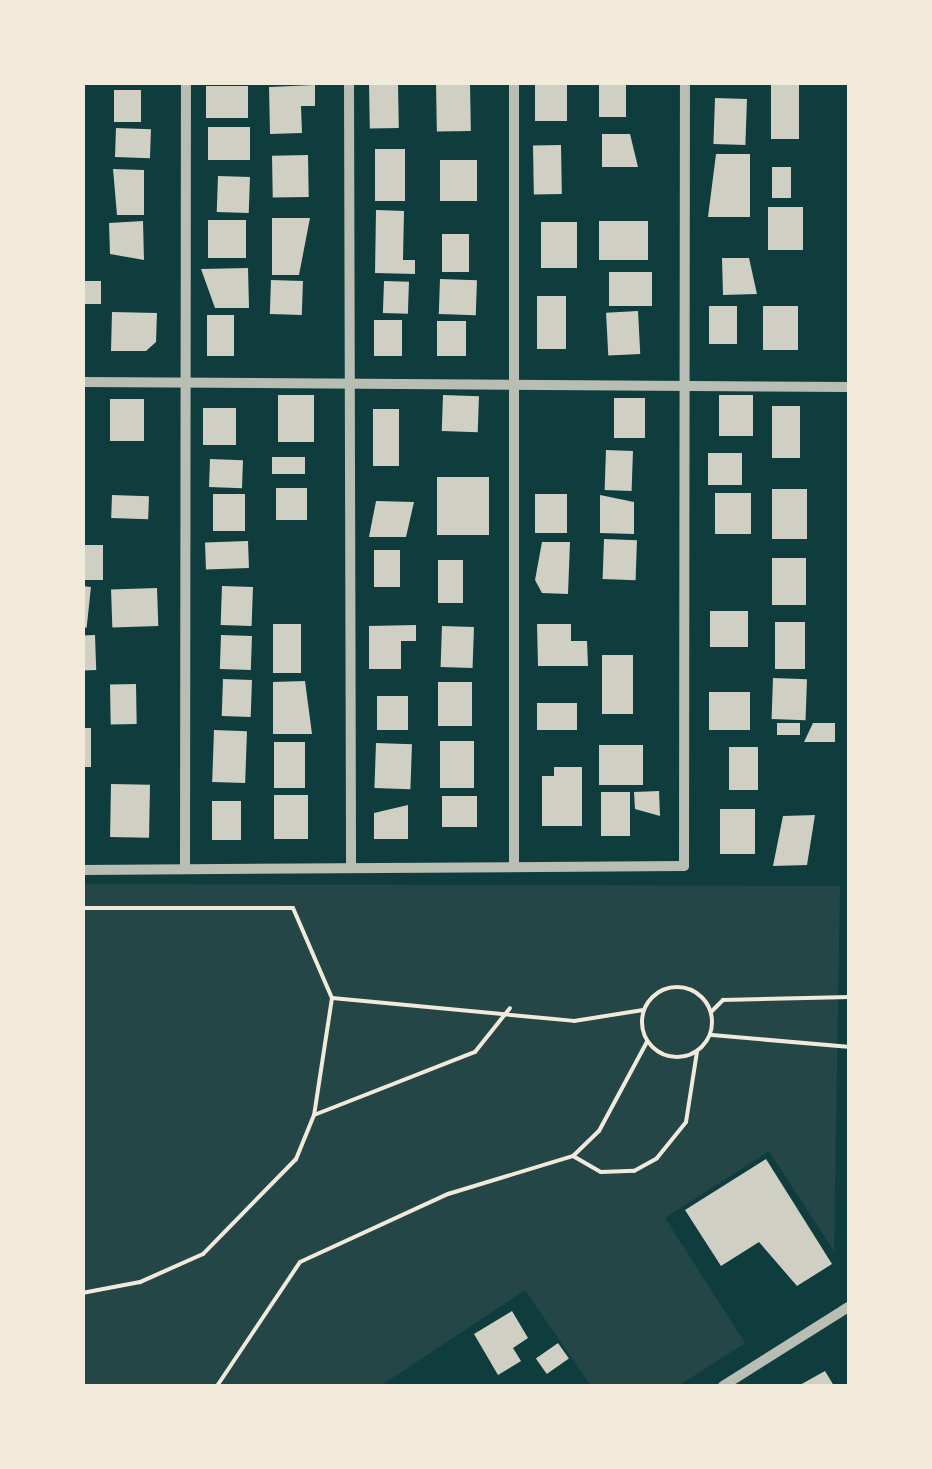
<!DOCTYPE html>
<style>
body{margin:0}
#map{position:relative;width:932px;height:1469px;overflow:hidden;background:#0f3d3e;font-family:Bitter,serif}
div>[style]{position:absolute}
.green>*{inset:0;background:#244646}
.building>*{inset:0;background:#cfcfc3;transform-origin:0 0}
.path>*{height:4px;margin:-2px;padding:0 2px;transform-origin:2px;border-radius:2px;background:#f1e9da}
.path>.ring{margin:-2px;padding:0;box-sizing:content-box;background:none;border:4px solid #f1e9da;border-radius:50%}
.minor>*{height:10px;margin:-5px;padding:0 5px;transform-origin:5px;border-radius:5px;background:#b8beb3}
span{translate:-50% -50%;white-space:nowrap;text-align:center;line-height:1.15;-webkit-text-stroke:8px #f1e9da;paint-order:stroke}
.frame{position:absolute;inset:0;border:85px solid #f1e9da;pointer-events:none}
</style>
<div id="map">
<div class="green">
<i style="clip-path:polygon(83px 884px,840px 886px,834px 1251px,769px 1151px,665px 1218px,745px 1343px,678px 1386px,591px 1386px,525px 1290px,380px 1386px,83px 1386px)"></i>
</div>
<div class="building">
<i style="left:398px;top:82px;width:46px;height:29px;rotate:89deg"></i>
<i style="left:470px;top:82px;width:49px;height:34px;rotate:89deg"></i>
<i style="left:535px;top:82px;width:32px;height:39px"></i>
<i style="left:599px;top:82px;width:27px;height:35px"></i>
<i style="left:771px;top:82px;width:28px;height:57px"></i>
<i style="clip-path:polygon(315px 85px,315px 106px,301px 106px,302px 133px,270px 134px,269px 87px)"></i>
<i style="left:248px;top:86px;width:32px;height:42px;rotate:90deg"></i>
<i style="left:114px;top:90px;width:27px;height:32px"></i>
<i style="left:715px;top:98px;width:32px;height:46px;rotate:2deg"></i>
<i style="left:208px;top:127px;width:42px;height:33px"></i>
<i style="left:116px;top:128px;width:35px;height:29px;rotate:2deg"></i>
<i style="clip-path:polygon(602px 134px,630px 134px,638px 167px,602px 167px)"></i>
<i style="left:561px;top:145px;width:49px;height:28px;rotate:89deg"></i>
<i style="left:375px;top:149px;width:30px;height:52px"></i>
<i style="clip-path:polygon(716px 154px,750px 154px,750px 217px,708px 217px)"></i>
<i style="left:308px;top:155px;width:42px;height:36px;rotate:89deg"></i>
<i style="left:440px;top:160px;width:37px;height:41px"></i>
<i style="left:772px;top:167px;width:19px;height:31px"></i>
<i style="clip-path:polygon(113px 169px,144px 170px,144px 215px,117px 215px)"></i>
<i style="left:218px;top:176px;width:32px;height:36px;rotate:2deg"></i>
<i style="left:768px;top:207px;width:35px;height:43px"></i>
<i style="clip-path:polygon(376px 210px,404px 211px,403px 260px,415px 260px,415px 274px,375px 273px)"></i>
<i style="clip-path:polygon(272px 218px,310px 218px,299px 275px,272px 275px)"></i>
<i style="left:208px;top:220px;width:38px;height:38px"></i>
<i style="clip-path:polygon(143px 221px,144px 260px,110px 254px,109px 223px)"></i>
<i style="left:599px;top:221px;width:49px;height:39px"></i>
<i style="left:541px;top:222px;width:36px;height:46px"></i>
<i style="left:442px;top:234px;width:27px;height:38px"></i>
<i style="clip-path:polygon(722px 258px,749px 258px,757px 294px,723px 295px)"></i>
<i style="clip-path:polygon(248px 268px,249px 308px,215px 308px,201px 269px)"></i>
<i style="left:652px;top:272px;width:34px;height:43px;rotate:90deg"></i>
<i style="left:440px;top:279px;width:37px;height:35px;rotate:2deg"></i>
<i style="left:271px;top:280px;width:32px;height:34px;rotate:2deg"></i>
<i style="left:82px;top:281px;width:19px;height:23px"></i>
<i style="left:384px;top:281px;width:25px;height:32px;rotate:2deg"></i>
<i style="left:537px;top:296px;width:29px;height:53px"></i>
<i style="left:709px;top:306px;width:28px;height:38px"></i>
<i style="left:763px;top:306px;width:35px;height:44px"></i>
<i style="left:638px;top:311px;width:43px;height:32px;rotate:87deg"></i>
<i style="clip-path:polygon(112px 312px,157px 313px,156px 342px,146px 351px,111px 351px)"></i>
<i style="left:207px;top:315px;width:27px;height:41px"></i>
<i style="left:374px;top:320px;width:28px;height:36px"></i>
<i style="left:437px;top:321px;width:29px;height:35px"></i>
<i style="left:278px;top:395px;width:36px;height:47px"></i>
<i style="left:443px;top:395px;width:36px;height:36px;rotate:2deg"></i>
<i style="left:719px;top:395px;width:34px;height:41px"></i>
<i style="left:645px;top:398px;width:40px;height:31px;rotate:90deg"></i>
<i style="left:110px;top:399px;width:34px;height:42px"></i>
<i style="left:772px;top:406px;width:28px;height:52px"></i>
<i style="left:203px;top:408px;width:33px;height:37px"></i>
<i style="left:373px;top:409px;width:26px;height:57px"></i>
<i style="left:606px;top:450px;width:27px;height:40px;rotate:2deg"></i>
<i style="left:708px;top:453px;width:34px;height:32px"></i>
<i style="left:272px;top:457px;width:33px;height:17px"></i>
<i style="left:210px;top:459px;width:33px;height:28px;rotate:2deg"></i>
<i style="left:437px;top:477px;width:52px;height:58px"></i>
<i style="left:276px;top:488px;width:31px;height:32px"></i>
<i style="left:772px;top:489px;width:35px;height:50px"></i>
<i style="left:715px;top:493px;width:36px;height:41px"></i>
<i style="left:213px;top:494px;width:32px;height:37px"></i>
<i style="left:535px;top:494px;width:32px;height:39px"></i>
<i style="left:112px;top:495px;width:37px;height:23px;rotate:2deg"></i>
<i style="clip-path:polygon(600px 495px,634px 502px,634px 534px,600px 533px)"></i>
<i style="clip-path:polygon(376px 501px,414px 502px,406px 537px,369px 537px)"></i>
<i style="left:604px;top:539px;width:33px;height:40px;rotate:2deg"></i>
<i style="left:248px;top:541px;width:27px;height:43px;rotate:88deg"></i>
<i style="clip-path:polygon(542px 542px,570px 542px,568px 594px,542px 593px,535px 580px)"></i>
<i style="left:82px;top:545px;width:21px;height:35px"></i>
<i style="left:374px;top:550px;width:26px;height:37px"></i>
<i style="left:806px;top:558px;width:47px;height:34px;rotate:90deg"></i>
<i style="left:438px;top:560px;width:25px;height:43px"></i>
<i style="left:82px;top:586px;width:9px;height:41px;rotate:6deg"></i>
<i style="left:222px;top:586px;width:31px;height:39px;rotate:2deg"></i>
<i style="left:157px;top:588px;width:38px;height:46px;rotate:88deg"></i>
<i style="left:710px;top:611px;width:38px;height:36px"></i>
<i style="left:775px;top:622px;width:30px;height:47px"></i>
<i style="left:273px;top:624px;width:28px;height:49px"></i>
<i style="clip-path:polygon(537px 624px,571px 624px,571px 641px,587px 641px,588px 666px,538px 666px)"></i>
<i style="clip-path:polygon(416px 625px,416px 641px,401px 641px,401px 669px,369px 669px,369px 626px)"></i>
<i style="left:442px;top:626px;width:32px;height:41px;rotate:2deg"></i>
<i style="left:95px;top:635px;width:35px;height:13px;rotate:88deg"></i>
<i style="left:221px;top:635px;width:31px;height:34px;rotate:2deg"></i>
<i style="left:602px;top:655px;width:31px;height:59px"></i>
<i style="left:773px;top:678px;width:34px;height:41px;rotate:2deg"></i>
<i style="left:223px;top:679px;width:29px;height:37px;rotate:2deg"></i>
<i style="clip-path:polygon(305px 681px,312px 734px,273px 734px,273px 682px)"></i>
<i style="left:438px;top:682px;width:34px;height:44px"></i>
<i style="left:136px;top:684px;width:40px;height:26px;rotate:89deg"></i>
<i style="left:750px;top:692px;width:38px;height:41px;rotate:90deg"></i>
<i style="left:377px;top:696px;width:31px;height:34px"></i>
<i style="left:537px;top:703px;width:40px;height:27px"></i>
<i style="left:777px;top:723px;width:23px;height:12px"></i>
<i style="clip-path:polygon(813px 723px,835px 723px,835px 742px,804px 742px)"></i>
<i style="left:82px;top:728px;width:9px;height:39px"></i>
<i style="left:214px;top:730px;width:33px;height:52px;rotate:2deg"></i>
<i style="left:440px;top:741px;width:34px;height:47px"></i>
<i style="left:274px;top:742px;width:31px;height:46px"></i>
<i style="left:376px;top:743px;width:36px;height:45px;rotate:2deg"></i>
<i style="left:599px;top:745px;width:44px;height:40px"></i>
<i style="left:729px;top:747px;width:29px;height:43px"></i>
<i style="clip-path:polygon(554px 767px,582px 767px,582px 826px,542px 826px,542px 776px,554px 776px)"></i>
<i style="left:111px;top:784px;width:39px;height:53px;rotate:1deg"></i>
<i style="clip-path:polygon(659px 791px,660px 816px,635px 809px,634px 792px)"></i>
<i style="left:601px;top:792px;width:29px;height:44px"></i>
<i style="left:274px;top:795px;width:34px;height:44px"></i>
<i style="left:442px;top:796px;width:35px;height:31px"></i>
<i style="left:212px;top:801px;width:29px;height:39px"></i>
<i style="clip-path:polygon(408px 805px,408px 839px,374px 839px,374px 813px)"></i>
<i style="left:720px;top:809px;width:35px;height:45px"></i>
<i style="clip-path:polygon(815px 815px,807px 865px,773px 866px,783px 816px)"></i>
<i style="clip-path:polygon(766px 1159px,832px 1264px,797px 1286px,759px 1242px,721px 1266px,685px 1210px)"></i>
<i style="clip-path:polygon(512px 1311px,528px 1338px,513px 1348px,521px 1361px,498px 1375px,474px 1334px)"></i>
<i style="left:558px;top:1343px;width:19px;height:27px;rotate:55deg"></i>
<i style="clip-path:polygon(825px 1371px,834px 1386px,798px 1386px)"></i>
</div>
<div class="path">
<i style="left:82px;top:908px;width:211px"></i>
<i style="left:293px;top:908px;width:98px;rotate:66.6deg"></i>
<i style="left:332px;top:998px;width:118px;rotate:98.7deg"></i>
<i style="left:314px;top:1115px;width:48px;rotate:112.2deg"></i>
<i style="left:296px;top:1159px;width:133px;rotate:134.4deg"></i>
<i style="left:203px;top:1254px;width:69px;rotate:156deg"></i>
<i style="left:140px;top:1282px;width:59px;rotate:169.3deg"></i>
<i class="ring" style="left:642px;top:987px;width:66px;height:66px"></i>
<i style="left:332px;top:998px;width:243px;rotate:5.4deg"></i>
<i style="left:574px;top:1021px;width:70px;rotate:-9.1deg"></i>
<i style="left:711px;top:1012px;width:17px;rotate:-45deg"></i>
<i style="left:723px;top:1000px;width:127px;rotate:-1.4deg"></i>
<i style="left:712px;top:1035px;width:139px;rotate:5deg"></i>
<i style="left:314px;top:1115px;width:173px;rotate:-21.4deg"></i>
<i style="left:475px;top:1052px;width:56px;rotate:-51.5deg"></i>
<i style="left:573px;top:1156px;width:32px;rotate:30deg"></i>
<i style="left:601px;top:1172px;width:33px;rotate:-2deg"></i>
<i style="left:634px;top:1171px;width:26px;rotate:-29deg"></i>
<i style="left:657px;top:1158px;width:46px;rotate:-51.1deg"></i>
<i style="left:686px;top:1122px;width:71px;rotate:-81.1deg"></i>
<i style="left:217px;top:1386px;width:149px;rotate:-56.2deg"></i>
<i style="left:300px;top:1262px;width:163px;rotate:-24.7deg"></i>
<i style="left:448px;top:1194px;width:131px;rotate:-16.9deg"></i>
<i style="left:573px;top:1156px;width:36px;rotate:-44deg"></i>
<i style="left:599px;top:1131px;width:101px;rotate:-61.7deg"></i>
</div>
<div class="minor">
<i style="left:349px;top:82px;width:785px;rotate:89.85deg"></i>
<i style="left:514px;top:82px;width:784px;rotate:90deg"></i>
<i style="left:82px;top:382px;width:768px;rotate:0.37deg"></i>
<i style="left:185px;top:868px;width:786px;rotate:-89.93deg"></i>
<i style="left:82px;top:870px;width:602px;rotate:-0.38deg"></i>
<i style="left:684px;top:866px;width:784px;rotate:-89.93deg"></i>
<i style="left:723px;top:1386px;width:150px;rotate:-32.2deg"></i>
</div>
<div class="frame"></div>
</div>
